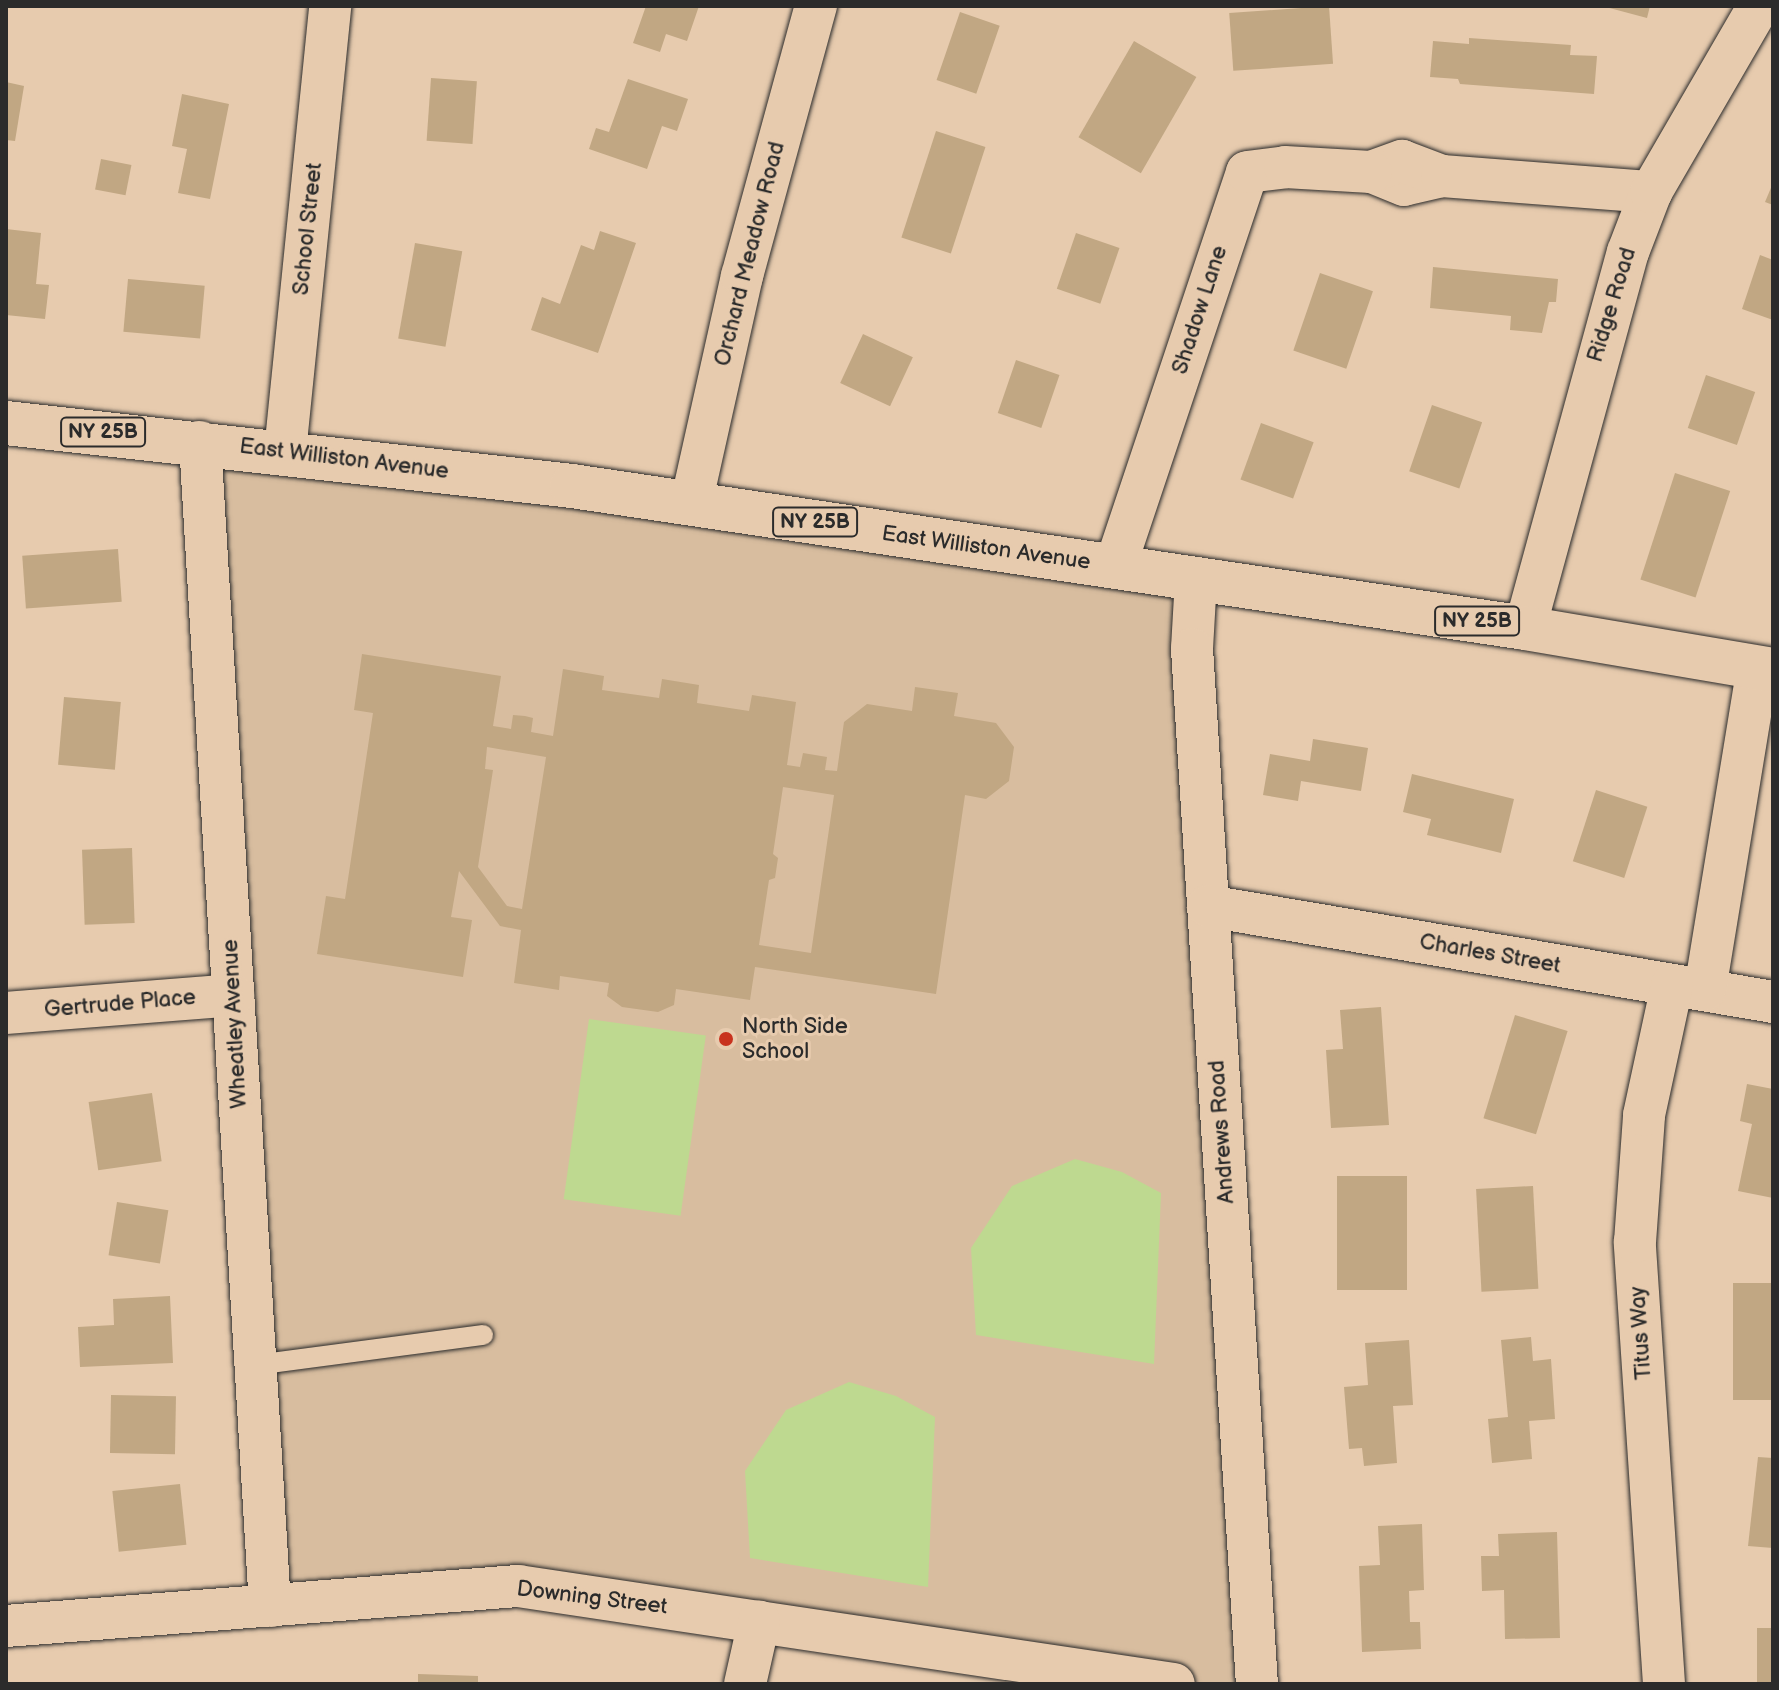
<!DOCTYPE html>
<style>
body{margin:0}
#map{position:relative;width:1779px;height:1690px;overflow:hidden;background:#e7cbae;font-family:"Balsamiq Sans",sans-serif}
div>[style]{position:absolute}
.built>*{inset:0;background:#d8bd9f}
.green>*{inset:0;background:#bed990;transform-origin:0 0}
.building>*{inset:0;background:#c1a783;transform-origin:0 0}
.roads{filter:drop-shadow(0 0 2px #2b2b2b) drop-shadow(0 0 2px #2b2b2b)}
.lane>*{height:20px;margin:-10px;padding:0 10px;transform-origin:10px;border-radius:10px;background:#e7cbae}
.street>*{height:42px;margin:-21px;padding:0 21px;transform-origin:21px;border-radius:21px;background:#e7cbae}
.primary>*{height:44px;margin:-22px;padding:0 22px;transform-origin:22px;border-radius:22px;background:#e7cbae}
.dots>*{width:22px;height:22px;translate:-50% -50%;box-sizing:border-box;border:4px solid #e7cbae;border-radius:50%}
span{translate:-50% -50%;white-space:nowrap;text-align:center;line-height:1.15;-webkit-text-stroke:6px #e7cbae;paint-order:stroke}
.shield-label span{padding:2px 6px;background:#e7cbae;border:2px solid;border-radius:6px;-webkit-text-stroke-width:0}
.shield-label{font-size:20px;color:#2b2b2b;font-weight:700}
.street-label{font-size:22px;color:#2b2b2b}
.poi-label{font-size:22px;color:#2b2b2b}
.left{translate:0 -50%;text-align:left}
.frame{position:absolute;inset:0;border:8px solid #2b2b2b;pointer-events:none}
</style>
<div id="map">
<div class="built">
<i style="clip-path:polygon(200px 442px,1196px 579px,1257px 1684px,1174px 1684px,593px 1594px,270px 1606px)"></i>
</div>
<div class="green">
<i style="left:589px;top:1019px;width:118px;height:182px;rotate:8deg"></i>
<i style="clip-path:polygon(1075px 1159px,1122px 1172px,1161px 1193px,1154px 1364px,976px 1335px,971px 1248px,1012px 1186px)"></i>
<i style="clip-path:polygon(849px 1382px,896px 1396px,935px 1417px,928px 1587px,750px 1558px,745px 1471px,786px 1410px)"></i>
</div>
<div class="building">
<i style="clip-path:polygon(646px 6px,699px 6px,687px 41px,666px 34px,660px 52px,633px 43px)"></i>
<i style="left:1329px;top:6px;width:58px;height:100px;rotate:86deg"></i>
<i style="clip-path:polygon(1602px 6px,1650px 6px,1647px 18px)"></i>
<i style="left:960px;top:12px;width:42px;height:72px;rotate:19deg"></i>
<i style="clip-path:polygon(1469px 38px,1571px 45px,1570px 55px,1597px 56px,1594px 94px,1460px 84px,1458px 79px,1430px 77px,1433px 41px,1469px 44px)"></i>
<i style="left:1134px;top:41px;width:72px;height:111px;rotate:30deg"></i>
<i style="left:431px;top:78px;width:46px;height:63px;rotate:4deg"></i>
<i style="clip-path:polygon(628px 79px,688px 99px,677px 131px,662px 126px,647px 169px,589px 149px,596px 128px,609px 132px)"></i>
<i style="clip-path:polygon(6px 82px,24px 86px,15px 141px,6px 140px)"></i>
<i style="clip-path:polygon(182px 94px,229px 104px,210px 199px,178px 193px,187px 149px,172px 146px)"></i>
<i style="left:936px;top:131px;width:52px;height:112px;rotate:18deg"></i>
<i style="left:101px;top:159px;width:31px;height:31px;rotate:11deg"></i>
<i style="clip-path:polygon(1773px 183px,1773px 205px,1765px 202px)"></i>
<i style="clip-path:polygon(6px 229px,41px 233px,36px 284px,49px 285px,45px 319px,6px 315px)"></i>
<i style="clip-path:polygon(600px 231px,636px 243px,598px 353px,531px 330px,542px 297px,560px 304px,581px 245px,594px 250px)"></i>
<i style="left:1076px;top:233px;width:46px;height:59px;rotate:19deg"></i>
<i style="left:415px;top:243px;width:48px;height:97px;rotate:10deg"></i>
<i style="clip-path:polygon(1760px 255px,1773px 260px,1773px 320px,1742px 309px)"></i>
<i style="clip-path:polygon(1433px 267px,1558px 279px,1556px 302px,1549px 302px,1542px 333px,1510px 330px,1511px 316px,1430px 308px)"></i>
<i style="left:1320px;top:273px;width:56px;height:82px;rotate:19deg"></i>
<i style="left:128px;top:279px;width:77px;height:53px;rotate:5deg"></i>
<i style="left:863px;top:334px;width:55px;height:54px;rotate:25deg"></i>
<i style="left:1016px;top:360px;width:46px;height:56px;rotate:19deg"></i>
<i style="left:1706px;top:375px;width:52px;height:56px;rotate:19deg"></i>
<i style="left:1432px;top:405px;width:53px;height:70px;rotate:19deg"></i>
<i style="left:1261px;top:423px;width:56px;height:60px;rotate:20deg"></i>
<i style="left:1675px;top:473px;width:58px;height:112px;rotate:18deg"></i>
<i style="left:118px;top:549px;width:53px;height:96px;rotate:86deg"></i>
<i style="clip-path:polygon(evenodd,362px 654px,501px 676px,493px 726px,511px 729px,513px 715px,525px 716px,533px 718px,531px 732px,553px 736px,563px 669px,604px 676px,602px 690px,659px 698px,662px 679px,699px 685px,697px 703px,749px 711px,752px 695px,796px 702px,787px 765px,800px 767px,803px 753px,827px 757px,825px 770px,837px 771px,844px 722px,867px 704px,912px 711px,915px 687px,958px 693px,954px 716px,996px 723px,1014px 747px,1009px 781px,986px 799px,965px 795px,936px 994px,755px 967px,750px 1000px,676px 989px,674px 1005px,658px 1012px,622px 1007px,607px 996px,609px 983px,560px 976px,559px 990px,514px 983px,521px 930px,500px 926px,459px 871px,451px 917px,472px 920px,463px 977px,317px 954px,326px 896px,345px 899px,373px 713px,354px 710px,362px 654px,487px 747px,546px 757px,522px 909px,507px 906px,478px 867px,493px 770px,485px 769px,487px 747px,362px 654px,783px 787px,834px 795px,811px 953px,759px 945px,769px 880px,775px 878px,778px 858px,773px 854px,783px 787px)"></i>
<i style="left:64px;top:697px;width:57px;height:68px;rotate:5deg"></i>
<i style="clip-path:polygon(1313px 739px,1368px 748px,1361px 791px,1301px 781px,1298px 801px,1263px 795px,1270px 754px,1310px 761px)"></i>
<i style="clip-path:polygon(1412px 774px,1514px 799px,1501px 853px,1427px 835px,1431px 819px,1403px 812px)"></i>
<i style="left:1596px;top:790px;width:54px;height:75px;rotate:18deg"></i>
<i style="left:132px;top:848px;width:75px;height:50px;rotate:88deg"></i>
<i style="clip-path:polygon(1381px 1007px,1389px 1125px,1331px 1128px,1326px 1050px,1343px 1049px,1340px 1010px)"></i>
<i style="left:1515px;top:1015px;width:55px;height:108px;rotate:17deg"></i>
<i style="clip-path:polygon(1747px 1084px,1773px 1089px,1773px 1198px,1738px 1191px,1752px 1124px,1740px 1121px)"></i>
<i style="left:152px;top:1093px;width:69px;height:64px;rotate:82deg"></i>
<i style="left:1337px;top:1176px;width:70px;height:114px"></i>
<i style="left:1533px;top:1186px;width:103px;height:57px;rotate:87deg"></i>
<i style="left:117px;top:1202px;width:52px;height:54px;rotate:9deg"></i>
<i style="left:1733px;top:1283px;width:40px;height:117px"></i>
<i style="clip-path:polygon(170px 1296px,173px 1363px,80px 1367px,78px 1327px,114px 1325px,113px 1299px)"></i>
<i style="clip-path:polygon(1531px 1337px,1533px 1361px,1551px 1359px,1555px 1419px,1529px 1421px,1532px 1459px,1492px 1463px,1488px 1419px,1508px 1417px,1501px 1340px)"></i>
<i style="clip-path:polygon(1409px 1340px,1413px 1405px,1393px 1406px,1397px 1463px,1364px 1466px,1362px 1448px,1349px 1449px,1344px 1387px,1368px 1385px,1365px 1343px)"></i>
<i style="left:111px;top:1395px;width:65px;height:58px;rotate:1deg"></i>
<i style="clip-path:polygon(1758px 1457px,1773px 1458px,1773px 1548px,1748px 1546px)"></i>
<i style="left:180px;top:1484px;width:61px;height:68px;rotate:84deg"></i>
<i style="clip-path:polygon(1422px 1524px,1424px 1590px,1409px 1591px,1410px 1622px,1420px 1622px,1421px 1649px,1362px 1652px,1359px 1566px,1380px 1565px,1378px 1526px)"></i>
<i style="clip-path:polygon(1557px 1532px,1560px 1638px,1505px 1639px,1504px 1590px,1482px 1591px,1481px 1556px,1499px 1556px,1498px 1534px)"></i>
<i style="left:1757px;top:1628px;width:16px;height:56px"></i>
<i style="clip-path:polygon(418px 1674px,478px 1676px,478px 1684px,418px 1684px)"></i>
</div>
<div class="roads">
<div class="lane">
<i style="left:255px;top:1365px;width:230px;rotate:-7.5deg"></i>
</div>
<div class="street">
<i style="left:1442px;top:176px;width:39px;rotate:167deg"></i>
<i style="left:1404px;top:185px;width:35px;rotate:-158deg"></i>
<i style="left:1371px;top:172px;width:33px;rotate:-20deg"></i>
<i style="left:1402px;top:161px;width:43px;rotate:20.6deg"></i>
<i style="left:1442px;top:176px;width:210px;rotate:4.4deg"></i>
<i style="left:200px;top:442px;width:1166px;rotate:86.56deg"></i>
<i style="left:285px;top:452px;width:448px;rotate:-84.2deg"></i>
<i style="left:691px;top:504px;width:234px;rotate:-77.4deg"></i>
<i style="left:742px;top:276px;width:280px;rotate:-74.7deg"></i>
<i style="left:1115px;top:567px;width:416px;rotate:-71.5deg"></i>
<i style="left:1247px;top:172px;width:38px;rotate:-7deg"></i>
<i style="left:1285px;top:167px;width:86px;rotate:3.3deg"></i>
<i style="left:1196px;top:579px;width:70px;rotate:93.3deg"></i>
<i style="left:1192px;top:649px;width:1037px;rotate:86.41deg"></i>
<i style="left:1525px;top:628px;width:390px;rotate:-74.7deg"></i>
<i style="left:1628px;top:252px;width:64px;rotate:-69deg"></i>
<i style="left:1651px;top:192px;width:215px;rotate:-59.9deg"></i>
<i style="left:1208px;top:906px;width:573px;rotate:9.64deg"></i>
<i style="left:1705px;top:990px;width:326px;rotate:-80.7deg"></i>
<i style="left:6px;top:1013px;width:228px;rotate:-4.5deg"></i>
<i style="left:6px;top:1626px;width:514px;rotate:-4.47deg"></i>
<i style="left:518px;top:1586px;width:663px;rotate:8.5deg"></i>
<i style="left:745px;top:1684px;width:64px;rotate:-77.3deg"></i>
<i style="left:1664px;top:1684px;width:443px;rotate:-93.8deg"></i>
<i style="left:1635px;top:1242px;width:127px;rotate:-85.9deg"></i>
<i style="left:1644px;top:1115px;width:133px;rotate:-77.8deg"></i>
</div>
<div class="primary">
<i style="left:6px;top:423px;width:569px;rotate:6.35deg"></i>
<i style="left:572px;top:486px;width:964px;rotate:8.47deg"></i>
<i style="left:1525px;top:628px;width:252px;rotate:9.6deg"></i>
</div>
</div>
<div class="dots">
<i style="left:726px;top:1039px;background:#c8321e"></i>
</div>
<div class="shield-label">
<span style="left:103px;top:432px">NY 25B</span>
<span style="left:815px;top:522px">NY 25B</span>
<span style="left:1477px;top:621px">NY 25B</span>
</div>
<div class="street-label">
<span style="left:308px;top:229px;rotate:-84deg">School Street</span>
<span style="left:750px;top:254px;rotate:-76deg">Orchard Meadow Road</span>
<span style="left:1612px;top:305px;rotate:-73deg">Ridge Road</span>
<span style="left:1200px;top:310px;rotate:-72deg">Shadow Lane</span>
<span style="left:344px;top:459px;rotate:7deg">East Williston Avenue</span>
<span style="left:986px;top:548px;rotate:8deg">East Williston Avenue</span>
<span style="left:1490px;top:954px;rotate:10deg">Charles Street</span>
<span style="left:120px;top:1004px;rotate:-5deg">Gertrude Place</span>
<span style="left:235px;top:1024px;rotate:-93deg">Wheatley Avenue</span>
<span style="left:1222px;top:1132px;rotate:-94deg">Andrews Road</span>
<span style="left:1641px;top:1333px;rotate:-94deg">Titus Way</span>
<span style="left:592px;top:1598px;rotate:7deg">Downing Street</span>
</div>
<div class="poi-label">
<span class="left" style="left:742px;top:1039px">North Side<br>School</span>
</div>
<div class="frame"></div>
</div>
